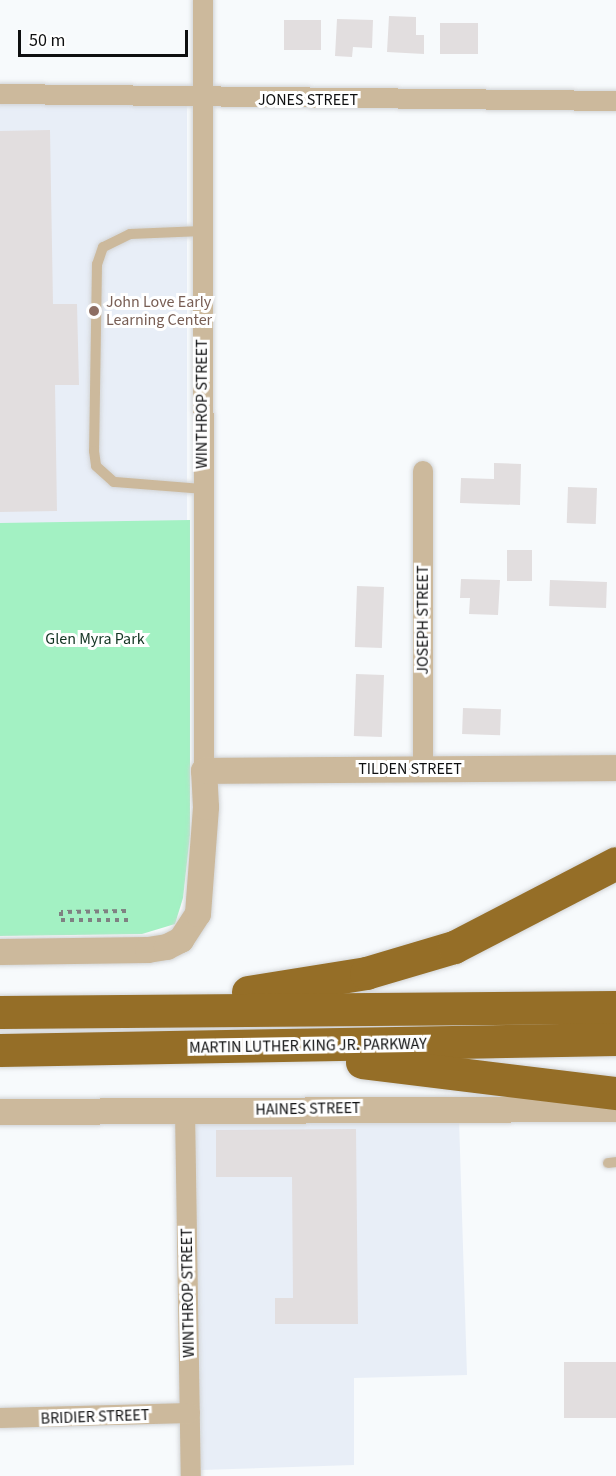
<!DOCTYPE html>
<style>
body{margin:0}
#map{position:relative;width:616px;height:1476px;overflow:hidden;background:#f7fafc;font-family:"Source Sans 3",sans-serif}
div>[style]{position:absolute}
.built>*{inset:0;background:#e8eef7;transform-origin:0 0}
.green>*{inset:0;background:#a3f1c3}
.building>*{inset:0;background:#e2dedf;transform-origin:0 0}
.path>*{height:4px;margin-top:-2px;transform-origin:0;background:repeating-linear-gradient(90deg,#7f8182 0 4.5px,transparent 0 9px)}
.roads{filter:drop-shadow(0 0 2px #d2d4d6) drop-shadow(0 0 2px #d2d4d6)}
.service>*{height:10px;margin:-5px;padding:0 5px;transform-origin:5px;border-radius:5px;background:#ccb99c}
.minor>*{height:20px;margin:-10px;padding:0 10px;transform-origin:10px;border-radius:10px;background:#ccb99c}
.tertiary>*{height:26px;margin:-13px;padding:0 13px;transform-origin:13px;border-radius:13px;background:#ccb99c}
.motorway>*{height:33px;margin:-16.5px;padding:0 16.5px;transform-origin:16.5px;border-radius:16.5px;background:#956e27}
.dots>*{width:16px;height:16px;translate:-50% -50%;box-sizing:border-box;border:3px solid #fff;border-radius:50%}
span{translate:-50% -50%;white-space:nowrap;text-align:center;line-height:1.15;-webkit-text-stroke:6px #fff;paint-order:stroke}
.street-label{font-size:16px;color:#0e0f10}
.education-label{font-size:16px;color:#785e54}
.left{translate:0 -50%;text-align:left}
.park-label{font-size:16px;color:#123422}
.scale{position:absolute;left:18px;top:30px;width:170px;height:27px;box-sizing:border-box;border:3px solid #0e0f10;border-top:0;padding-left:8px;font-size:18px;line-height:21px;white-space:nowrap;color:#0e0f10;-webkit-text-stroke:4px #fff;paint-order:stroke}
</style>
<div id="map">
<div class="built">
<i style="left:0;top:102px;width:187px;height:421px"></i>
<i style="clip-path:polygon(459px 1119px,467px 1375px,354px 1378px,354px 1465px,201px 1470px,196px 1122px)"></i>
</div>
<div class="green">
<i style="clip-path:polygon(190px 520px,190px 835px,183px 898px,175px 924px,142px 934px,0 936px,0 523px)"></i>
</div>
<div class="building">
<i style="clip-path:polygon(389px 16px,416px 17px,416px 35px,424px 35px,424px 54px,387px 52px)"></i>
<i style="clip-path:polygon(337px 19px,373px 20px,372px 48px,353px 47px,352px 57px,335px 56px)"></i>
<i style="left:284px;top:20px;width:37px;height:30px"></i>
<i style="left:440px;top:23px;width:38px;height:31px"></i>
<i style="clip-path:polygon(50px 130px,53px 304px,77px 304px,79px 385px,55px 385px,57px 511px,0 512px,0 131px)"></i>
<i style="clip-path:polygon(494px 463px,521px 464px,520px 505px,460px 503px,461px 478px,494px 479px)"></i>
<i style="left:568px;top:487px;width:29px;height:36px;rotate:2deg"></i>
<i style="left:507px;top:550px;width:25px;height:31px"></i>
<i style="clip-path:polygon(461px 579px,500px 580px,498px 615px,469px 614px,470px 598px,460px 598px)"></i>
<i style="left:550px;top:580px;width:57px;height:26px;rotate:2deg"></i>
<i style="left:357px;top:586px;width:27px;height:61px;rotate:2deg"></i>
<i style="left:356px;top:674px;width:28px;height:62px;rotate:2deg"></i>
<i style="left:463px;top:708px;width:38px;height:26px;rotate:2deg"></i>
<i style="clip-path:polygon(356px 1129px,358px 1324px,275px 1324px,275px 1298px,293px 1298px,292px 1177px,216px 1177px,216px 1130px)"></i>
<i style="left:564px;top:1362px;width:52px;height:56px"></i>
</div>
<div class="path">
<i style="left:126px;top:911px;width:65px;rotate:179.1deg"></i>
<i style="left:61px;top:912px;width:8px;rotate:90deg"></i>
<i style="left:61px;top:920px;width:68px"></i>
</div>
<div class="roads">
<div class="service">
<i style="left:202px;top:231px;width:72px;rotate:177.6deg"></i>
<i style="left:130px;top:234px;width:30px;rotate:154deg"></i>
<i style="left:103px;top:247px;width:18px;rotate:109deg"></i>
<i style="left:97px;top:264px;width:187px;rotate:90.9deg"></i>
<i style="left:94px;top:451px;width:15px;rotate:82deg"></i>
<i style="left:96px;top:466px;width:24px;rotate:42deg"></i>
<i style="left:114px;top:482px;width:89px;rotate:4.5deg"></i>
<i style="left:608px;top:1163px;width:8px;rotate:-7deg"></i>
</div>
<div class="minor">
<i style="left:203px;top:0;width:771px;rotate:89.93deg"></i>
<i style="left:0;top:94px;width:616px;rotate:0.65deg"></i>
<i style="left:423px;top:471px;width:298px;rotate:90deg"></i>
<i style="left:185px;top:1110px;width:366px;rotate:89.1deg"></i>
<i style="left:0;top:1418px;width:190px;rotate:-1.5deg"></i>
</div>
<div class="tertiary">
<i style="left:0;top:952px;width:148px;rotate:-0.8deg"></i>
<i style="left:148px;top:950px;width:19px;rotate:-9deg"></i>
<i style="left:167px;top:947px;width:16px;rotate:-27deg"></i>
<i style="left:181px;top:940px;width:31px;rotate:-57deg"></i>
<i style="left:198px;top:914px;width:107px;rotate:-85.7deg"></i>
<i style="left:206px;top:807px;width:36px;rotate:-93deg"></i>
<i style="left:204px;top:771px;width:412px;rotate:-0.4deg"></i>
<i style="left:0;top:1112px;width:616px;rotate:-0.28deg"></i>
</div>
<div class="motorway">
<i style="left:248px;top:992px;width:120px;rotate:-9.1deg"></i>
<i style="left:366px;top:973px;width:92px;rotate:-16.5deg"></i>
<i style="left:454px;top:947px;width:182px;rotate:-27.4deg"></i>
<i style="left:0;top:1012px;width:616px;rotate:-0.47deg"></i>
<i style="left:0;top:1050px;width:616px;rotate:-1.02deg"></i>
<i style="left:362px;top:1062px;width:256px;rotate:7deg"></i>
</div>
</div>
<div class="dots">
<i style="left:94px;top:311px;background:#8d6e63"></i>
</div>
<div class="street-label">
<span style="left:308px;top:100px">JONES STREET</span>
<span style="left:202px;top:404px;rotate:-90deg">WINTHROP STREET</span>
<span style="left:423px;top:620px;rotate:-90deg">JOSEPH STREET</span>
<span style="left:410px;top:769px">TILDEN STREET</span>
<span style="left:308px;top:1046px;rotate:-1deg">MARTIN LUTHER KING JR. PARKWAY</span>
<span style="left:308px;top:1109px;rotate:-1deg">HAINES STREET</span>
<span style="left:188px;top:1293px;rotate:-91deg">WINTHROP STREET</span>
<span style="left:95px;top:1417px;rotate:-2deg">BRIDIER STREET</span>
</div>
<div class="education-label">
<span class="left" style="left:106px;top:311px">John Love Early<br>Learning Center</span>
</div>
<div class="park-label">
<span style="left:95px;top:639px">Glen Myra Park</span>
</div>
<div class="scale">50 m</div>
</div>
